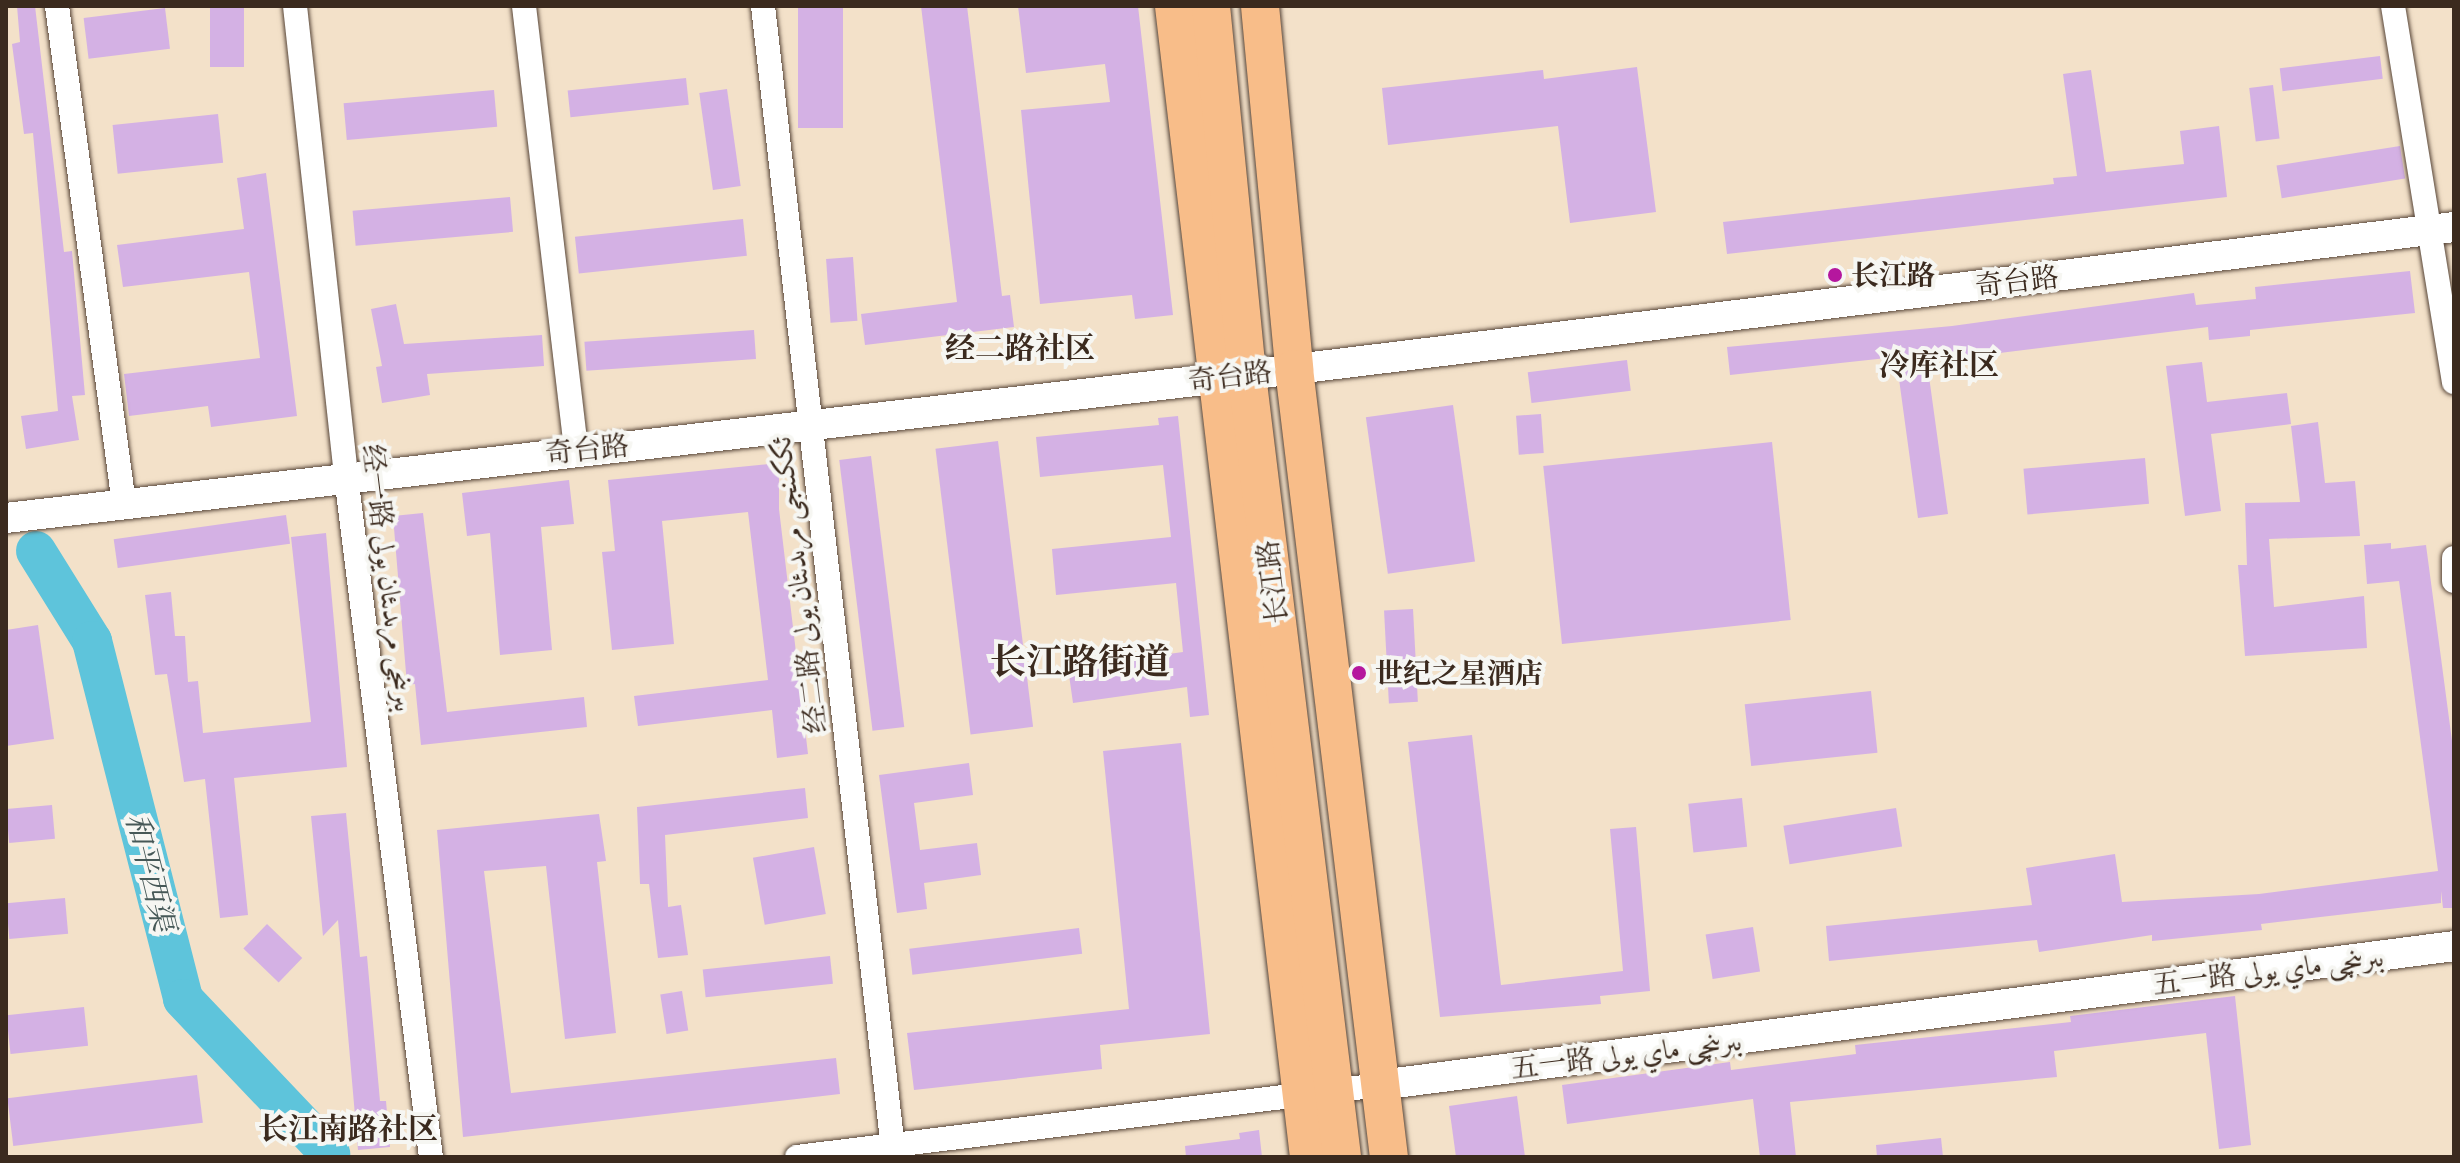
<!DOCTYPE html>
<meta charset="utf-8">
<style>
body{margin:0}
#map{position:relative;width:2460px;height:1163px;overflow:hidden;background:#f3e1c9;font-family:"Gentium Book Plus",Amiri,"Noto Serif SC",serif}
div>[style]{position:absolute}
.river>*{height:40px;margin:-20px;padding:0 20px;transform-origin:20px;border-radius:20px;background:#5ec4db}
.building>*{inset:0;background:#d4b1e4;transform-origin:0 0}
.roads{filter:drop-shadow(0 0 2px #574538) drop-shadow(0 0 2px #574538)}
.minor>*{height:24px;margin:-12px;padding:0 12px;transform-origin:12px;border-radius:12px;background:#fff}
.tertiary>*{height:30px;margin:-15px;padding:0 15px;transform-origin:15px;border-radius:15px;background:#fff}
.primary>*{height:38px;margin:-19px;padding:0 19px;transform-origin:19px;border-radius:19px;background:#f8bd89}
.dots>*{width:22px;height:22px;translate:-50% -50%;box-sizing:border-box;border:4px solid #f6f6f2;border-radius:50%}
span{translate:-50% -50%;white-space:nowrap;text-align:center;line-height:1.15;-webkit-text-stroke:8px #f6f6f2;paint-order:stroke}
.poi-label{font-size:28px;color:#3b2a1e;font-weight:700}
.left{translate:0 -50%;text-align:left}
.street-label{font-size:28px;color:#3b2a1e}
.neighbourhood-label{font-size:30px;color:#3b2a1e;font-weight:700}
.water-label{font-size:30px;color:#465857;font-style:italic}
.district-label{font-size:36px;color:#3b2a1e;font-weight:700}
.frame{position:absolute;inset:0;border:8px solid #3b2a1e;pointer-events:none}
</style>
<div id="map">
<div class="river">
<i style="left:36px;top:551px;width:106px;rotate:58.1deg"></i>
<i style="left:92px;top:641px;width:369px;rotate:75.7deg"></i>
<i style="left:183px;top:999px;width:214px;rotate:46.5deg"></i>
</div>
<div class="building">
<i style="clip-path:polygon(17px 6px,35px 6px,64px 252px,72px 251px,85px 395px,72px 396px,79px 440px,26px 449px,21px 416px,58px 411px,33px 133px,24px 134px,12px 44px,20px 42px)"></i>
<i style="left:210px;top:6px;width:34px;height:61px"></i>
<i style="left:798px;top:6px;width:45px;height:122px"></i>
<i style="clip-path:polygon(921px 6px,967px 6px,1002px 296px,1010px 295px,1014px 327px,865px 345px,861px 314px,957px 302px)"></i>
<i style="clip-path:polygon(1018px 6px,1138px 6px,1173px 315px,1135px 319px,1132px 295px,1040px 304px,1021px 110px,1110px 102px,1105px 64px,1026px 73px)"></i>
<i style="left:165px;top:8px;width:41px;height:82px;rotate:83deg"></i>
<i style="left:2380px;top:56px;width:23px;height:101px;rotate:83deg"></i>
<i style="clip-path:polygon(1637px 67px,1656px 212px,1570px 223px,1558px 126px,1388px 145px,1382px 88px,1543px 70px,1544px 79px)"></i>
<i style="clip-path:polygon(2091px 70px,2106px 172px,2184px 164px,2180px 131px,2219px 126px,2227px 197px,1727px 254px,1723px 222px,2054px 184px,2053px 178px,2077px 176px,2063px 74px)"></i>
<i style="left:686px;top:78px;width:27px;height:119px;rotate:84deg"></i>
<i style="left:2273px;top:85px;width:54px;height:24px;rotate:83deg"></i>
<i style="left:727px;top:89px;width:98px;height:28px;rotate:82deg"></i>
<i style="left:494px;top:90px;width:37px;height:151px;rotate:85deg"></i>
<i style="left:218px;top:114px;width:49px;height:106px;rotate:84deg"></i>
<i style="left:2400px;top:146px;width:33px;height:125px;rotate:81deg"></i>
<i style="clip-path:polygon(266px 173px,297px 416px,211px 427px,208px 406px,129px 416px,124px 374px,260px 358px,249px 272px,123px 287px,117px 245px,244px 229px,237px 178px)"></i>
<i style="left:510px;top:197px;width:35px;height:158px;rotate:85deg"></i>
<i style="left:743px;top:219px;width:37px;height:169px;rotate:84deg"></i>
<i style="left:853px;top:257px;width:64px;height:27px;rotate:86deg"></i>
<i style="clip-path:polygon(2410px 271px,2415px 313px,2250px 330px,2250px 336px,2209px 340px,2208px 327px,1927px 362px,1948px 514px,1918px 518px,1896px 357px,1730px 375px,1727px 347px,1952px 326px,2194px 293px,2196px 305px,2256px 299px,2255px 287px)"></i>
<i style="clip-path:polygon(396px 304px,404px 344px,542px 335px,544px 366px,427px 374px,430px 395px,382px 403px,376px 367px,382px 366px,371px 309px)"></i>
<i style="left:754px;top:330px;width:29px;height:170px;rotate:86deg"></i>
<i style="left:1627px;top:360px;width:31px;height:100px;rotate:83deg"></i>
<i style="clip-path:polygon(2202px 362px,2207px 402px,2287px 393px,2291px 424px,2211px 434px,2221px 511px,2185px 516px,2166px 366px)"></i>
<i style="left:1453px;top:405px;width:158px;height:88px;rotate:82deg"></i>
<i style="left:1541px;top:414px;width:39px;height:25px;rotate:86deg"></i>
<i style="clip-path:polygon(1178px 416px,1209px 715px,1190px 717px,1187px 687px,1073px 703px,1068px 668px,1183px 652px,1176px 583px,1056px 595px,1052px 549px,1171px 537px,1163px 465px,1040px 477px,1036px 437px,1159px 425px,1158px 418px)"></i>
<i style="clip-path:polygon(2318px 422px,2325px 483px,2355px 481px,2360px 536px,2269px 539px,2274px 607px,2364px 596px,2367px 648px,2245px 656px,2238px 565px,2247px 565px,2245px 503px,2300px 502px,2291px 426px)"></i>
<i style="left:998px;top:441px;width:288px;height:63px;rotate:83deg"></i>
<i style="left:1772px;top:442px;width:179px;height:230px;rotate:84deg"></i>
<i style="left:871px;top:456px;width:273px;height:32px;rotate:83deg"></i>
<i style="left:2145px;top:458px;width:46px;height:122px;rotate:85deg"></i>
<i style="clip-path:polygon(779px 463px,779px 509px,808px 754px,777px 758px,772px 710px,638px 726px,634px 696px,768px 680px,748px 512px,662px 521px,674px 644px,612px 650px,602px 552px,615px 551px,608px 480px)"></i>
<i style="clip-path:polygon(569px 480px,574px 524px,541px 527px,552px 650px,500px 655px,490px 533px,467px 536px,462px 493px)"></i>
<i style="clip-path:polygon(423px 513px,447px 712px,584px 697px,587px 727px,421px 745px,415px 684px,407px 685px,393px 516px)"></i>
<i style="left:286px;top:515px;width:29px;height:174px;rotate:82deg"></i>
<i style="clip-path:polygon(326px 533px,347px 767px,234px 778px,248px 915px,220px 918px,205px 779px,184px 782px,167px 674px,155px 675px,145px 595px,171px 592px,175px 636px,185px 636px,188px 682px,198px 681px,203px 733px,311px 722px,291px 537px)"></i>
<i style="clip-path:polygon(2391px 543px,2391px 549px,2426px 545px,2454px 756px,2454px 908px,2443px 908px,2441px 891px,2441px 903px,2261px 924px,2262px 930px,2152px 941px,2152px 935px,2039px 952px,2037px 940px,1829px 961px,1826px 926px,2032px 905px,2026px 868px,2115px 854px,2122px 902px,2259px 894px,2438px 871px,2399px 581px,2367px 584px,2364px 545px)"></i>
<i style="left:1413px;top:609px;width:93px;height:29px;rotate:87deg"></i>
<i style="clip-path:polygon(38px 625px,54px 739px,6px 746px,6px 630px)"></i>
<i style="left:1871px;top:691px;width:62px;height:127px;rotate:84deg"></i>
<i style="clip-path:polygon(1472px 735px,1501px 985px,1623px 971px,1610px 829px,1636px 827px,1650px 991px,1600px 996px,1601px 1004px,1440px 1017px,1408px 742px)"></i>
<i style="clip-path:polygon(1181px 743px,1210px 1034px,1100px 1045px,1102px 1069px,914px 1090px,907px 1033px,1129px 1009px,1103px 751px)"></i>
<i style="clip-path:polygon(969px 763px,973px 795px,914px 803px,920px 850px,977px 843px,981px 875px,924px 883px,927px 909px,897px 913px,879px 775px)"></i>
<i style="clip-path:polygon(805px 788px,808px 818px,665px 835px,668px 907px,681px 905px,688px 955px,658px 958px,649px 884px,640px 884px,637px 807px)"></i>
<i style="left:1742px;top:798px;width:49px;height:54px;rotate:84deg"></i>
<i style="left:52px;top:805px;width:34px;height:46px;rotate:85deg"></i>
<i style="left:1896px;top:808px;width:39px;height:114px;rotate:81deg"></i>
<i style="clip-path:polygon(346px 813px,360px 957px,367px 956px,380px 1101px,386px 1101px,390px 1147px,358px 1150px,338px 920px,323px 936px,311px 816px)"></i>
<i style="clip-path:polygon(599px 814px,606px 861px,597px 862px,616px 1033px,565px 1039px,546px 866px,484px 871px,511px 1093px,836px 1058px,840px 1094px,463px 1137px,437px 830px)"></i>
<i style="left:814px;top:847px;width:68px;height:62px;rotate:80deg"></i>
<i style="left:65px;top:898px;width:36px;height:59px;rotate:85deg"></i>
<i style="left:267px;top:924px;width:49px;height:34px;rotate:44deg"></i>
<i style="left:1753px;top:927px;width:45px;height:48px;rotate:81deg"></i>
<i style="left:1079px;top:928px;width:26px;height:171px;rotate:83deg"></i>
<i style="left:830px;top:956px;width:28px;height:128px;rotate:84deg"></i>
<i style="left:682px;top:991px;width:40px;height:22px;rotate:81deg"></i>
<i style="clip-path:polygon(2235px 996px,2251px 1145px,2219px 1149px,2206px 1033px,2054px 1051px,2057px 1077px,1790px 1102px,1796px 1157px,1760px 1157px,1753px 1099px,1567px 1124px,1562px 1085px,1730px 1062px,1731px 1070px,1856px 1054px,1855px 1045px,2071px 1022px,2070px 1016px)"></i>
<i style="left:84px;top:1007px;width:39px;height:78px;rotate:84deg"></i>
<i style="left:197px;top:1075px;width:48px;height:191px;rotate:83deg"></i>
<i style="clip-path:polygon(1517px 1096px,1525px 1157px,1456px 1157px,1449px 1106px)"></i>
<i style="clip-path:polygon(1259px 1130px,1262px 1157px,1186px 1157px,1185px 1146px,1240px 1139px,1239px 1133px)"></i>
<i style="clip-path:polygon(1941px 1138px,1943px 1157px,1877px 1157px,1876px 1145px)"></i>
</div>
<div class="roads">
<div class="minor">
<i style="left:57px;top:6px;width:502px;rotate:82.34deg"></i>
<i style="left:295px;top:6px;width:473px;rotate:83.8deg"></i>
<i style="left:346px;top:476px;width:686px;rotate:82.89deg"></i>
<i style="left:524px;top:6px;width:448px;rotate:83.3deg"></i>
<i style="left:763px;top:6px;width:1158px;rotate:83.51deg"></i>
<i style="left:2393px;top:6px;width:381px;rotate:80.8deg"></i>
<i style="left:2454px;top:558px;width:23px;rotate:90deg"></i>
<i style="left:797px;top:1157px;width:587px;rotate:-7.04deg"></i>
</div>
<div class="tertiary">
<i style="left:6px;top:518px;width:1249px;rotate:-6.57deg"></i>
<i style="left:1247px;top:375px;width:1216px;rotate:-6.99deg"></i>
<i style="left:1380px;top:1085px;width:1083px;rotate:-7.37deg"></i>
</div>
<div class="primary">
<i style="left:1174px;top:6px;width:1159px;rotate:83.31deg"></i>
<i style="left:1211px;top:6px;width:371px;rotate:84.4deg"></i>
<i style="left:1247px;top:375px;width:788px;rotate:83.07deg"></i>
<i style="left:1260px;top:6px;width:365px;rotate:84.6deg"></i>
<i style="left:1294px;top:369px;width:794px;rotate:83.13deg"></i>
</div>
</div>
<div class="dots">
<i style="left:1835px;top:275px;background:#b5179e"></i>
<i style="left:1359px;top:673px;background:#b5179e"></i>
</div>
<div class="poi-label">
<span class="left" style="left:1851px;top:275px">长江路</span>
<span class="left" style="left:1375px;top:673px">世纪之星酒店</span>
</div>
<div class="street-label">
<span style="left:2017px;top:281px;rotate:-7deg">奇台路</span>
<span style="left:1230px;top:376px;rotate:-7deg">奇台路</span>
<span style="left:587px;top:449px;rotate:-6deg">奇台路</span>
<span style="left:389px;top:578px;rotate:83deg">经一路 بىرىنجى مرىدىئان يولى</span>
<span style="left:1272px;top:582px;rotate:-97deg">长江路</span>
<span style="left:798px;top:585px;rotate:-97deg">经二路 ئككىنجى مرىدىئان يولى</span>
<span style="left:2268px;top:970px;rotate:-7deg">五一路 بىرىنچى ماي يولى</span>
<span style="left:1626px;top:1054px;rotate:-7deg">五一路 بىرىنچى ماي يولى</span>
</div>
<div class="neighbourhood-label">
<span style="left:1020px;top:347px">经二路社区</span>
<span style="left:1939px;top:364px">冷库社区</span>
<span style="left:348px;top:1128px">长江南路社区</span>
</div>
<div class="water-label">
<span style="left:151px;top:872px;rotate:76deg">和平西渠</span>
</div>
<div class="district-label">
<span style="left:1080px;top:661px">长江路街道</span>
</div>
<div class="frame"></div>
</div>
